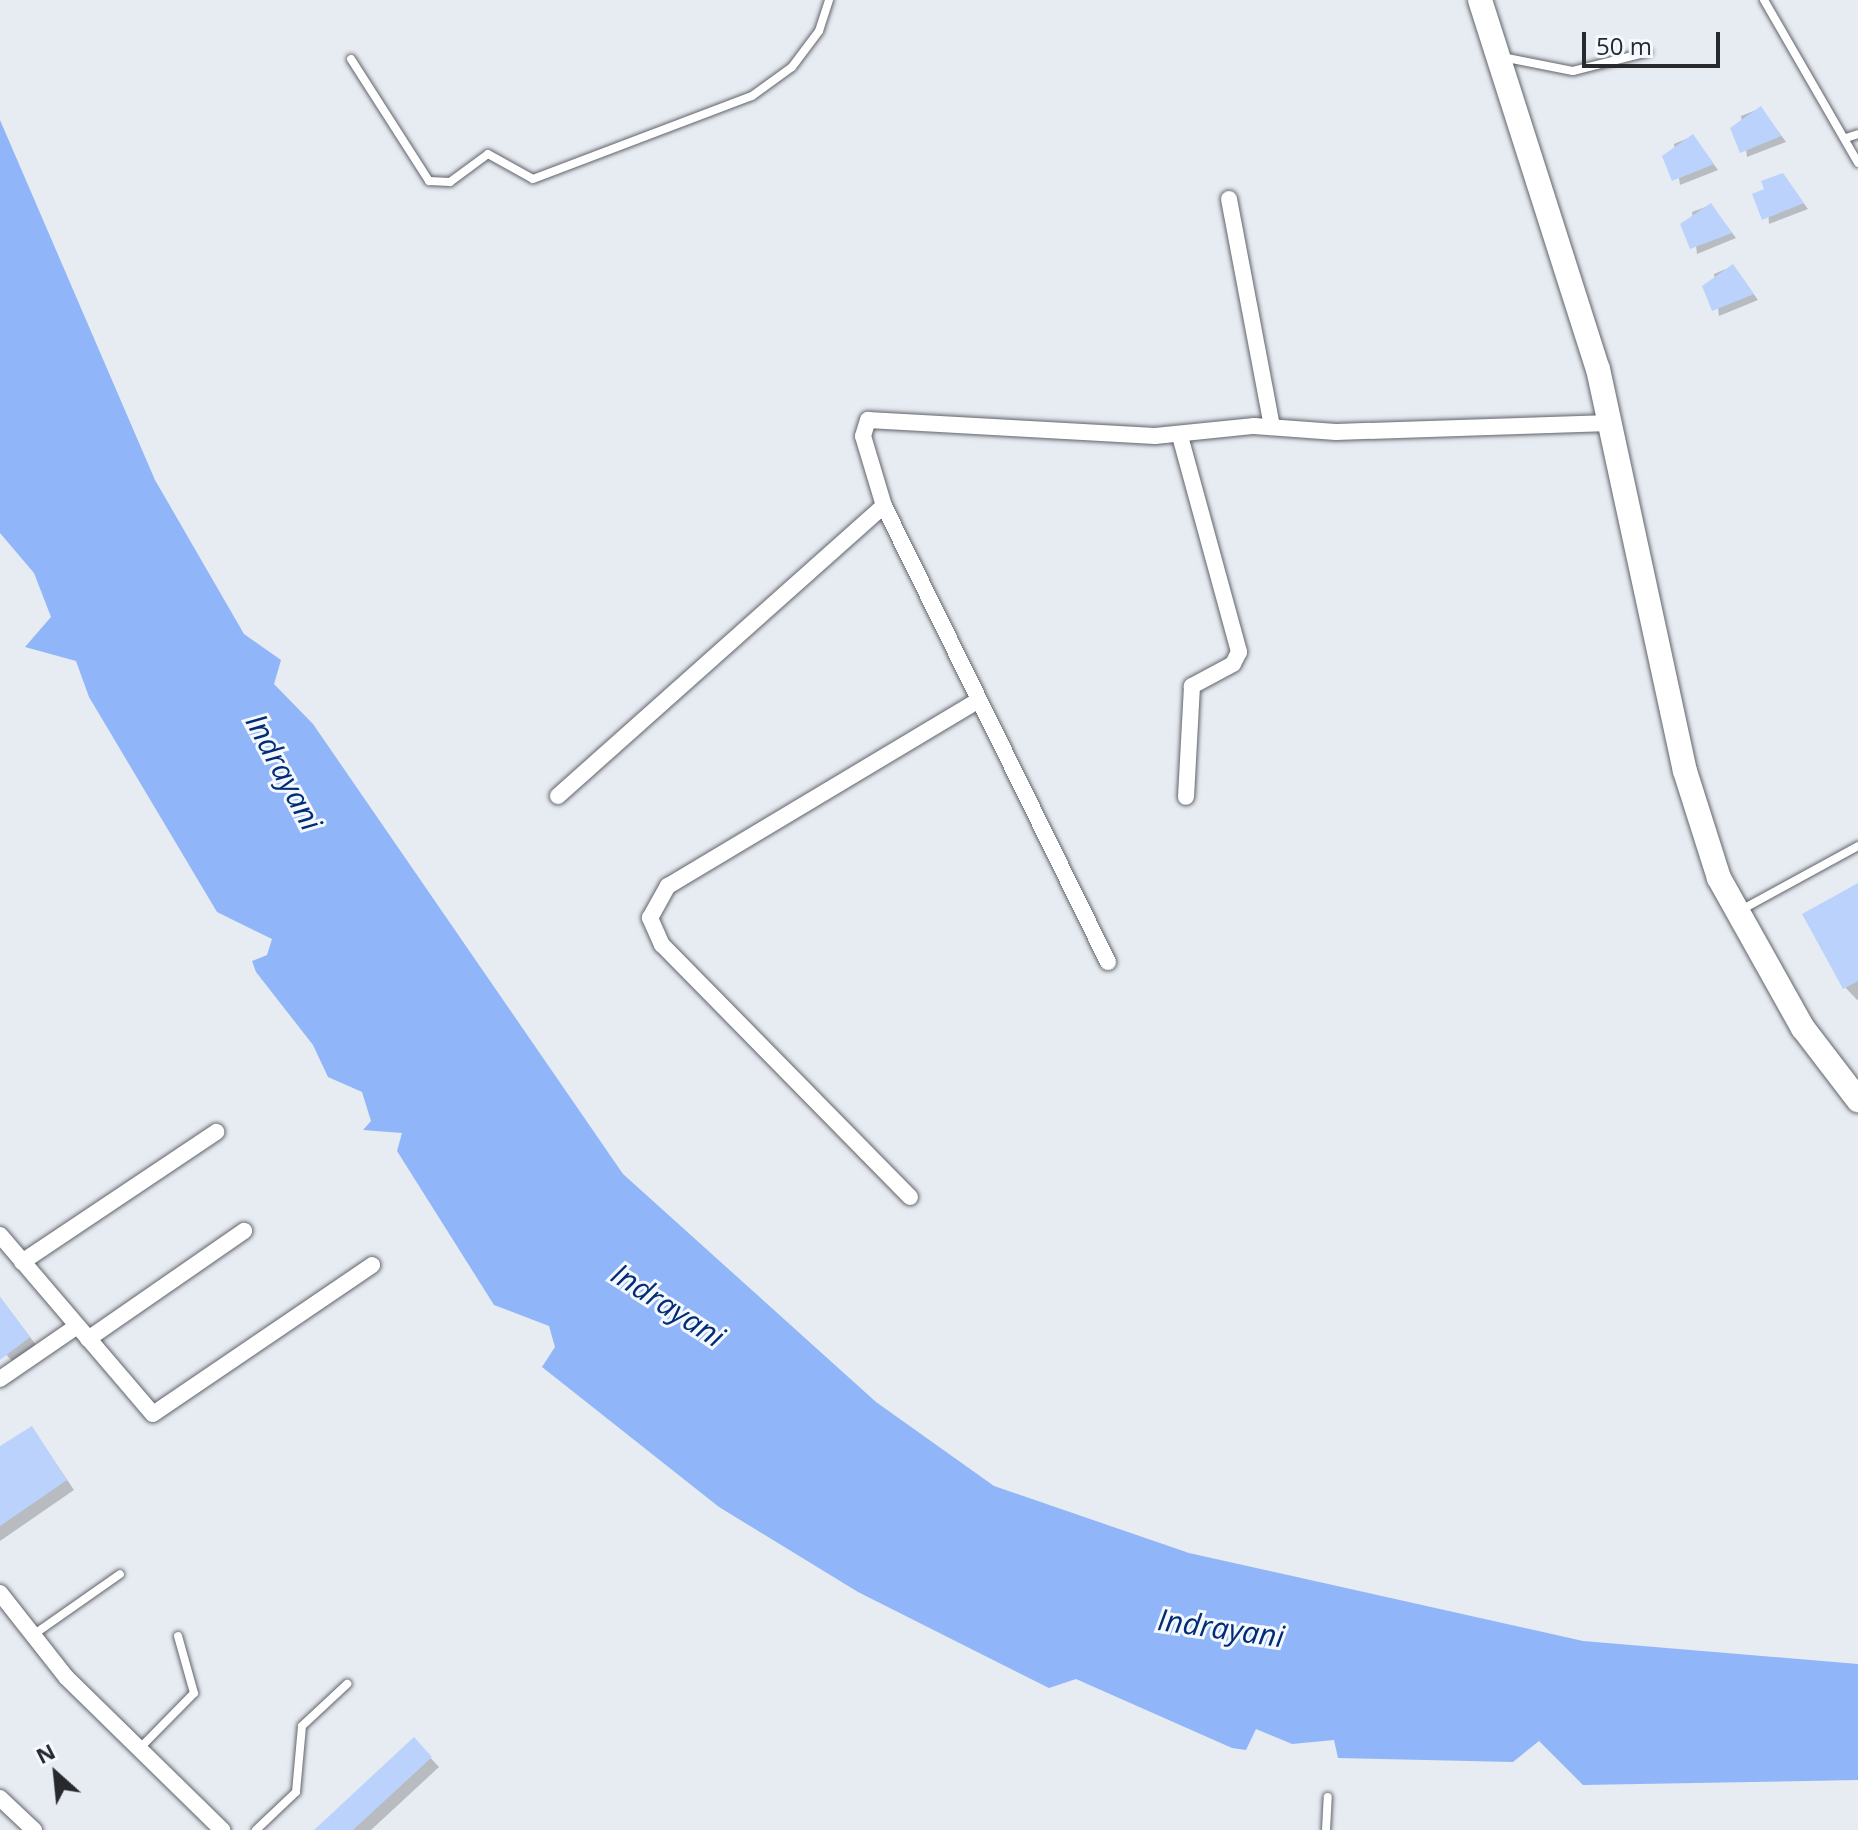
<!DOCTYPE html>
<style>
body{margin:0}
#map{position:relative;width:1858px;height:1830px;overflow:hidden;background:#e7ebf2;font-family:"Open Sans",sans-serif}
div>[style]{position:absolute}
.water>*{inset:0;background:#90b6f9}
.shadow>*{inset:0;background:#0003}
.building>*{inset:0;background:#bbd3fc}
.roads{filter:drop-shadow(0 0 2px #60646a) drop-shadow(0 0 2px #60646a)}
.lane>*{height:8px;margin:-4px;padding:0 4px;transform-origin:4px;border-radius:4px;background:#fff}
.street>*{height:16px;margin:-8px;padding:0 8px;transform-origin:8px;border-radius:8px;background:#fff}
.secondary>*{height:24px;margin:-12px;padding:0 12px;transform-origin:12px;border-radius:12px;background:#fff}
span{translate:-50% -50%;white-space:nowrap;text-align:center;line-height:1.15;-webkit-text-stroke:6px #f4f8ff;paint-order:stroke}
.water-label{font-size:30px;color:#032c76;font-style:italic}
.north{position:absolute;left:16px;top:1734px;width:80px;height:80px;-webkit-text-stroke:6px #f4f8ff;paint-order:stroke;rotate:333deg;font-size:22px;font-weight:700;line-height:32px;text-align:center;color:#28292c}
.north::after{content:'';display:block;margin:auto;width:28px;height:36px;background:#28292c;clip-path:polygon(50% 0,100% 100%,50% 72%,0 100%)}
.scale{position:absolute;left:1582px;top:32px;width:138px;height:36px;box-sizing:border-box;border:4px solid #28292c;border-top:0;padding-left:10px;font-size:24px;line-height:28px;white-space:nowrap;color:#28292c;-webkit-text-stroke:6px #f4f8ff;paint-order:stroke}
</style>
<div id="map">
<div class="water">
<i style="clip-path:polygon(0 120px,155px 480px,244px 634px,281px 660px,274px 684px,313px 724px,623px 1174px,876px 1402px,994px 1486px,1189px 1553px,1583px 1641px,1858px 1664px,1858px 1780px,1583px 1785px,1539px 1741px,1513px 1762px,1338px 1758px,1334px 1740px,1292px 1744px,1256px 1729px,1246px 1750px,1232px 1748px,1076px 1679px,1049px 1688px,858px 1592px,719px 1507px,542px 1367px,555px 1347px,549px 1326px,494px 1305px,397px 1151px,402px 1133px,363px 1130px,371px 1121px,362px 1092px,328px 1077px,313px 1045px,256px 972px,252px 961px,267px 955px,272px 939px,217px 912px,89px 697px,76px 661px,25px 647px,51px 617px,34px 573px,0 533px)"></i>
</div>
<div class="shadow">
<i style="clip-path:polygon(1761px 108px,1786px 142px,1747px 157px,1741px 116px)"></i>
<i style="clip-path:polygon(1693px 136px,1718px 170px,1680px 185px,1674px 144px)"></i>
<i style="clip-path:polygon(1783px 175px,1808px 209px,1769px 224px,1767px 190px)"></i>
<i style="clip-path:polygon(1711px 205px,1736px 238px,1697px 254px,1692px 212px)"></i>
<i style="clip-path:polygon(1733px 266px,1758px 300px,1719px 316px,1714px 274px)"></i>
<i style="clip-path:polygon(1858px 885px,1858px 999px,1857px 1000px,1845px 987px)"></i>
<i style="clip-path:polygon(0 1297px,36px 1345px,13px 1362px,0 1348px)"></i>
<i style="clip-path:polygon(32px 1428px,74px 1490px,0 1541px,0 1472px)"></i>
<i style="clip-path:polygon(414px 1740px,439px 1767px,371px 1830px,329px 1830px)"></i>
</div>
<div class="building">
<i style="clip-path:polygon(1761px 106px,1781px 136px,1740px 153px,1730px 128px)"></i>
<i style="clip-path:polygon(1693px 134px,1714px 164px,1672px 181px,1662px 156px)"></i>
<i style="clip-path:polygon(1783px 173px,1804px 203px,1762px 220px,1752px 194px,1764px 189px,1761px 181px)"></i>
<i style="clip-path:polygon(1711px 203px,1732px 233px,1690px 249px,1680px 224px)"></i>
<i style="clip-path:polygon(1733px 264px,1754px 294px,1712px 311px,1702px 286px)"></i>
<i style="clip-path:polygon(1858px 883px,1858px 981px,1843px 989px,1802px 914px)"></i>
<i style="clip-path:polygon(0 1297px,30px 1337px,0 1360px)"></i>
<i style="clip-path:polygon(32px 1426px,67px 1480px,0 1526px,0 1446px)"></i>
<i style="clip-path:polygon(414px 1737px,432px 1757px,353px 1830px,314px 1830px)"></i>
</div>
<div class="roads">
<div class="lane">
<i style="left:1764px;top:0;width:188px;rotate:60deg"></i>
<i style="left:1502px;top:57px;width:72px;rotate:11.2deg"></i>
<i style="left:1573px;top:71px;width:77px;rotate:-14.2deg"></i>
<i style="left:351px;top:59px;width:145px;rotate:57.4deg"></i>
<i style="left:429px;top:181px;width:21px;rotate:3deg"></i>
<i style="left:450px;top:182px;width:47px;rotate:-36.4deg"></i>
<i style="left:488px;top:154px;width:51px;rotate:29.1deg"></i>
<i style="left:533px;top:179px;width:234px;rotate:-20.8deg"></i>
<i style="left:752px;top:96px;width:49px;rotate:-35.9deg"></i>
<i style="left:792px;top:67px;width:45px;rotate:-53.1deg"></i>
<i style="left:819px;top:31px;width:33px;rotate:-72deg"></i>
<i style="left:1846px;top:138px;width:13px;rotate:-18deg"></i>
<i style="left:1739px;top:911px;width:136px;rotate:-28.6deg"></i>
<i style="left:33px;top:1635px;width:106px;rotate:-35deg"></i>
<i style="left:140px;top:1748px;width:77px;rotate:-45.5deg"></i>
<i style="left:194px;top:1693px;width:59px;rotate:-105.7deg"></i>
<i style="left:256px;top:1830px;width:55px;rotate:-43.5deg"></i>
<i style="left:296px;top:1792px;width:66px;rotate:-84.8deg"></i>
<i style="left:302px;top:1726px;width:62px;rotate:-43deg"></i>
<i style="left:1326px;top:1830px;width:33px;rotate:-87deg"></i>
</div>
<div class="street">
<i style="left:1229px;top:199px;width:232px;rotate:79.3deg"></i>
<i style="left:1180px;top:436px;width:224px;rotate:74.7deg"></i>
<i style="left:1239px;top:652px;width:13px;rotate:117deg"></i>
<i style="left:1233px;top:664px;width:47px;rotate:151.8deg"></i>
<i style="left:1192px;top:686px;width:111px;rotate:93.1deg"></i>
<i style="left:884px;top:506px;width:508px;rotate:63.84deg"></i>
<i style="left:558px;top:796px;width:436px;rotate:-41.7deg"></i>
<i style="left:884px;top:506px;width:73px;rotate:-106.7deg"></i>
<i style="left:863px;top:436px;width:17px;rotate:-73deg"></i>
<i style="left:868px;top:420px;width:287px;rotate:3.2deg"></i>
<i style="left:1155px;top:436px;width:100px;rotate:-5.8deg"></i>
<i style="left:1254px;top:426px;width:82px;rotate:4.2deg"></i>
<i style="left:1336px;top:432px;width:274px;rotate:-1.9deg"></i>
<i style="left:910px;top:1197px;width:354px;rotate:-134.5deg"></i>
<i style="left:662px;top:945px;width:30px;rotate:-114deg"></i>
<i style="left:650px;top:918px;width:37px;rotate:-61deg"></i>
<i style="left:668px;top:886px;width:358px;rotate:-30.9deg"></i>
<i style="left:0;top:1235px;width:235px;rotate:49.5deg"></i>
<i style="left:153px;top:1414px;width:265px;rotate:-34.2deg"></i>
<i style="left:22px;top:1262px;width:234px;rotate:-33.8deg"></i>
<i style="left:88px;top:1339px;width:190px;rotate:-34.7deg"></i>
<i style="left:0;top:1379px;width:93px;rotate:-34.5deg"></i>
<i style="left:0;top:1593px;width:107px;rotate:51.8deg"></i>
<i style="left:66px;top:1677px;width:219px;rotate:44.4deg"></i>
<i style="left:0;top:1798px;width:47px;rotate:43.3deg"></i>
</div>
<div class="secondary">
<i style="left:1480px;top:0;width:387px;rotate:72.3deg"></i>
<i style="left:1598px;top:369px;width:411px;rotate:77.8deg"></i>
<i style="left:1685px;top:771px;width:112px;rotate:72.4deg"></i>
<i style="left:1719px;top:878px;width:172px;rotate:60.8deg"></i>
<i style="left:1803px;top:1028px;width:91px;rotate:52.6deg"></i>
</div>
</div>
<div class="water-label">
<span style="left:284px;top:772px;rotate:62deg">Indrayani</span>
<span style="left:668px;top:1305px;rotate:33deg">Indrayani</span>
<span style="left:1221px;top:1628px;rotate:8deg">Indrayani</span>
</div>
<div class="north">N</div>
<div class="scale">50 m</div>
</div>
